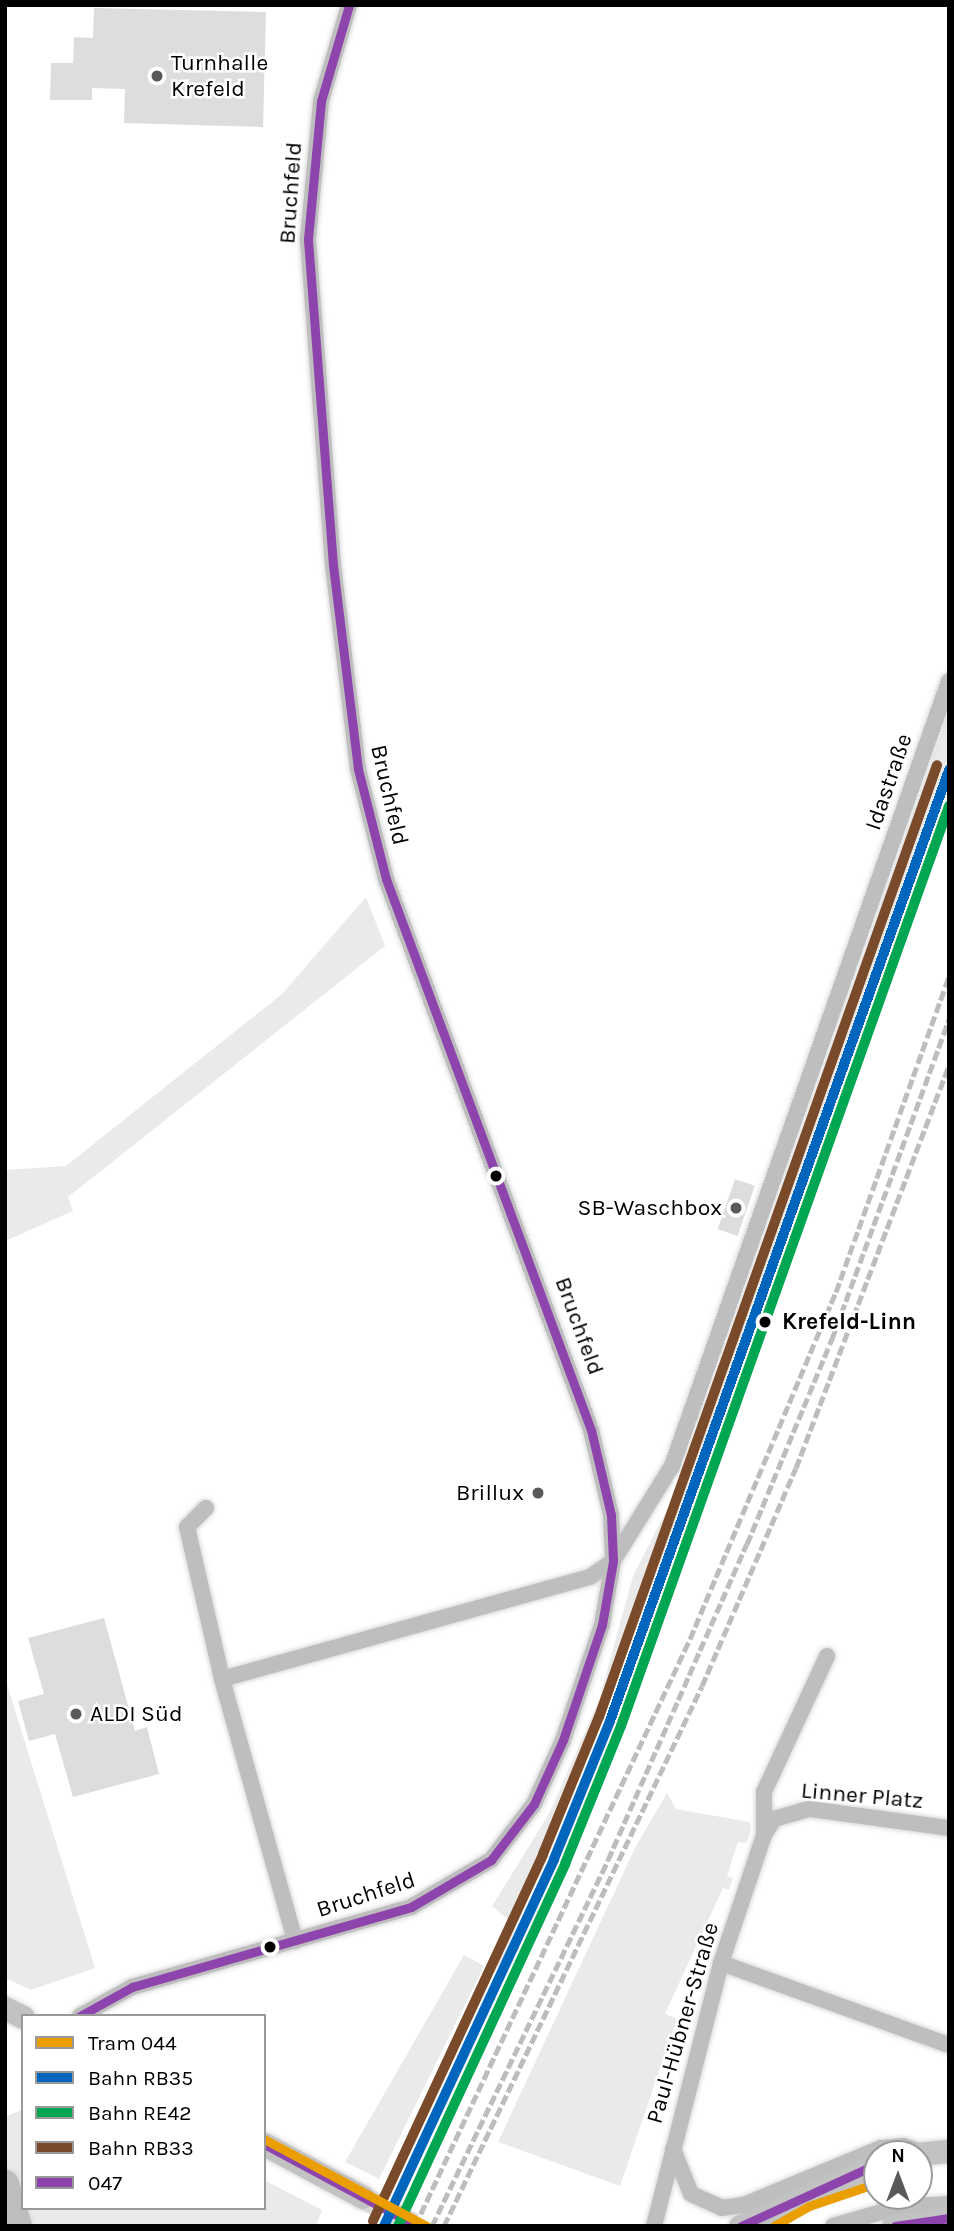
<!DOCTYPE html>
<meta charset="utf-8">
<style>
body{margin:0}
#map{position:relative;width:954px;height:2231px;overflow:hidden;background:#fff;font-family:Karla,sans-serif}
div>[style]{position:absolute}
.green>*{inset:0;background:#eaeaea}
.building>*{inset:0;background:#ddd;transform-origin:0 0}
.secondary-tunnel>*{height:23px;margin-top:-11.5px;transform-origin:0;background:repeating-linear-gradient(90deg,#d9d9d9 0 23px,transparent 0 34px)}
.roads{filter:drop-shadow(0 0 2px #dbdbdb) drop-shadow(0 0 2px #dbdbdb)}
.street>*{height:16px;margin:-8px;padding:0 8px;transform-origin:8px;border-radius:8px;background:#bebebe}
.secondary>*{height:23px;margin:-11.5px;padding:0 11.5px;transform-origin:11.5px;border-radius:11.5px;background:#c2c2c2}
.highway>*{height:28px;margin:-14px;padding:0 14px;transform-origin:14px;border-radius:14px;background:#bdbdbd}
.rail>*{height:5px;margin-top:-2.5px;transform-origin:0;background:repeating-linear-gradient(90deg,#bdbdbd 0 10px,transparent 0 13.5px)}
.bus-1>*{height:9px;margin:-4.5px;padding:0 4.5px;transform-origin:4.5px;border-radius:4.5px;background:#8e44ad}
.rail-1>*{height:10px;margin:-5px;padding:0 5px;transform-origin:5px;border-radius:5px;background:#0065bd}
.rail-2>*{height:10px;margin:-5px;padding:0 5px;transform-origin:5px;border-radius:5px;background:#00a651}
.rail-3>*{height:10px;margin:-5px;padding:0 5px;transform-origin:5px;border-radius:5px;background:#7a4b2a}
.tram-1>*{height:9px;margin:-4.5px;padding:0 4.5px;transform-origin:4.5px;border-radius:4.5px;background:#eb9e00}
.dots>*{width:19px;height:19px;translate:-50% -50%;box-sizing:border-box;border:4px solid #fff;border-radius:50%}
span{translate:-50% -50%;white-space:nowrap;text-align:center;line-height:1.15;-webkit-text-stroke:5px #fff;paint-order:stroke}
.poi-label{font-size:23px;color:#000}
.left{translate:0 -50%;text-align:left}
.right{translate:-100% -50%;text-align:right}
.street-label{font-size:23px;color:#000}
.stop-label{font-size:23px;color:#000;font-weight:700}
.frame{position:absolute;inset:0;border:7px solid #000;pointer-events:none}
.legend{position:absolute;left:21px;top:2014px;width:245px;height:196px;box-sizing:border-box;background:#fff;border:2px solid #999;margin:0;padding:9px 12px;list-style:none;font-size:21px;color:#000}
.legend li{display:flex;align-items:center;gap:14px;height:35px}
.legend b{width:35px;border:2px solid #999}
.north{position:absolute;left:863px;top:2140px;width:70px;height:70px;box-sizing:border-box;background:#fff;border:2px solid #999;border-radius:50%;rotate:0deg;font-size:19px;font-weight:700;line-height:28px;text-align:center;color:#000}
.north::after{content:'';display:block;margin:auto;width:24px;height:32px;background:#595959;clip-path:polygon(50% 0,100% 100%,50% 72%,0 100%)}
</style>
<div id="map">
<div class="green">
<i style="clip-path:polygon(949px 711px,949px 755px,705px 1443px,597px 1734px,499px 1968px,490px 1964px,511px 1922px,492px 1906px,549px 1814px,599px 1700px,633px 1576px,671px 1502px)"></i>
<i style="clip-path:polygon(366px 897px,385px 946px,68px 1197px,73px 1211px,5px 1241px,5px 1170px,66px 1166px,282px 994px)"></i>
<i style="clip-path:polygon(5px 1678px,95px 1968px,31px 1990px,5px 1978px)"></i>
<i style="clip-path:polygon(667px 1793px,676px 1809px,750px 1822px,751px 1831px,746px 1843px,738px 1842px,727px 1876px,733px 1878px,729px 1890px,723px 1888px,665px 2014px,677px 2019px,620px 2186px,498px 2142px,636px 1846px)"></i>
<i style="clip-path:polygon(464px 1955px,484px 1966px,379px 2179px,345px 2162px)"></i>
<i style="clip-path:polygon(23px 2109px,23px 2208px,264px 2208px,264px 2180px,322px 2210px,316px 2226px,5px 2226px,5px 2117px)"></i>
</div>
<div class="building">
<i style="clip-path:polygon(94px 8px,266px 12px,263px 127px,124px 123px,125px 89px,92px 88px,92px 100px,50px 100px,51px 63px,73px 63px,74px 37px,93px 38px)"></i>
<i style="left:735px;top:1179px;width:21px;height:53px;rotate:19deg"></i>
<i style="clip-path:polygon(104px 1618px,135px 1731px,147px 1727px,159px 1774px,73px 1797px,55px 1734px,29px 1741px,18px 1701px,44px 1694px,28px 1638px)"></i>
</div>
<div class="secondary-tunnel">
<i style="left:363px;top:2197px;width:61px;rotate:28.2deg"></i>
</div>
<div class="roads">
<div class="street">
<i style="left:206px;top:1508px;width:27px;rotate:135deg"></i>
<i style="left:187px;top:1527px;width:156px;rotate:77deg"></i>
<i style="left:222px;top:1679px;width:272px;rotate:74.4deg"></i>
<i style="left:222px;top:1679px;width:382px;rotate:-15.5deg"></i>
<i style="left:590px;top:1577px;width:28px;rotate:-35deg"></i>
<i style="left:613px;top:1561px;width:112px;rotate:-58.2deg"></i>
<i style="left:672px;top:1466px;width:832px;rotate:-70.56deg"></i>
<i style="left:764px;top:1835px;width:43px;rotate:-90deg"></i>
<i style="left:764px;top:1792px;width:150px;rotate:-65.1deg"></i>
<i style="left:721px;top:1963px;width:242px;rotate:19.8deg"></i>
<i style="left:80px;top:2016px;width:60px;rotate:-29.1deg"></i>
<i style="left:132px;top:1987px;width:290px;rotate:-16deg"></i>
<i style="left:411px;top:1907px;width:93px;rotate:-30.4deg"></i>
<i style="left:491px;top:1860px;width:71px;rotate:-52.5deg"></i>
<i style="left:534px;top:1804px;width:70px;rotate:-65.6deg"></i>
<i style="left:563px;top:1740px;width:121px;rotate:-71.3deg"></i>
<i style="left:602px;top:1625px;width:65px;rotate:-80.2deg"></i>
<i style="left:613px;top:1561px;width:46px;rotate:-92.5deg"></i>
<i style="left:611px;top:1515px;width:87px;rotate:-103.2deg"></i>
<i style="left:591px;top:1430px;width:588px;rotate:-110.41deg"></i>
<i style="left:386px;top:879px;width:114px;rotate:-104.3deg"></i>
<i style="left:358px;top:769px;width:206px;rotate:-97deg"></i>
<i style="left:333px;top:565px;width:327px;rotate:-94.4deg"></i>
<i style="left:308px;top:239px;width:139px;rotate:-84.6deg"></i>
<i style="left:321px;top:101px;width:100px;rotate:-73.7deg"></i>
<i style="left:673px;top:2149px;width:48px;rotate:68.2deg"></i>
<i style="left:691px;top:2194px;width:34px;rotate:24deg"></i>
<i style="left:722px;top:2208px;width:22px;rotate:-8deg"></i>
<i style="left:744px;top:2205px;width:148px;rotate:-22.6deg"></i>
<i style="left:881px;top:2148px;width:23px;rotate:-5deg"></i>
<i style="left:904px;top:2146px;width:22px;rotate:18deg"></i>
<i style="left:654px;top:2226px;width:271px;rotate:-75.7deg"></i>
<i style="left:721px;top:1963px;width:135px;rotate:-71.4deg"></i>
<i style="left:764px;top:1835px;width:19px;rotate:-58deg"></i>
<i style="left:774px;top:1819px;width:37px;rotate:-16deg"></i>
<i style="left:810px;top:1809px;width:140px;rotate:7.8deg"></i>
<i style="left:833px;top:2226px;width:69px;rotate:-16.1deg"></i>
<i style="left:899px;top:2207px;width:50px;rotate:-3.4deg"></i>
</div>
<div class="secondary">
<i style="left:5px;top:2008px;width:20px;rotate:27deg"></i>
<i style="left:264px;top:2144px;width:112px;rotate:28.2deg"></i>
<i style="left:918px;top:2154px;width:31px;rotate:-6deg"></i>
<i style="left:740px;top:2226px;width:150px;rotate:-24.3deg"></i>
<i style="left:893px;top:2226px;width:57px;rotate:-8.1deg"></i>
</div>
<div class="highway">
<i style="left:5px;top:2184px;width:44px;rotate:72.8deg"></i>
</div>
</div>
<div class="rail">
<i style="left:415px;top:2226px;width:648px;rotate:-64.9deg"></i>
<i style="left:690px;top:1639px;width:376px;rotate:-67.2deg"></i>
<i style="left:836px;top:1292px;width:336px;rotate:-70.3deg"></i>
<i style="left:432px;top:2226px;width:406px;rotate:-64.3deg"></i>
<i style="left:608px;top:1860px;width:345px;rotate:-66.3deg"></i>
<i style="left:747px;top:1544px;width:222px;rotate:-67.5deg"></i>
<i style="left:832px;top:1339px;width:341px;rotate:-69.9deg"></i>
<i style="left:444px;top:2226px;width:598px;rotate:-64.46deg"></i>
<i style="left:702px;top:1686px;width:237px;rotate:-66.7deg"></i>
<i style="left:796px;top:1468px;width:431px;rotate:-69.2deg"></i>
</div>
<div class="bus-1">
<i style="left:80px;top:2016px;width:60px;rotate:-29.1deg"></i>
<i style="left:132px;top:1987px;width:290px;rotate:-16deg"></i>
<i style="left:411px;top:1907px;width:93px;rotate:-30.4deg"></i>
<i style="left:491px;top:1860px;width:71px;rotate:-52.5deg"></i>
<i style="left:534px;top:1804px;width:70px;rotate:-65.6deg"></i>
<i style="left:563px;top:1740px;width:121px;rotate:-71.3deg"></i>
<i style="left:602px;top:1625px;width:65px;rotate:-80.2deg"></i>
<i style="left:613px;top:1561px;width:46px;rotate:-92.5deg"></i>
<i style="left:611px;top:1515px;width:87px;rotate:-103.2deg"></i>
<i style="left:591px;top:1430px;width:588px;rotate:-110.41deg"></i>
<i style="left:386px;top:879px;width:114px;rotate:-104.3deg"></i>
<i style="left:358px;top:769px;width:206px;rotate:-97deg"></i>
<i style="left:333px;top:565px;width:327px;rotate:-94.4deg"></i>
<i style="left:308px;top:239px;width:139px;rotate:-84.6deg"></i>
<i style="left:321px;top:101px;width:100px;rotate:-73.7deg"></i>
<i style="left:264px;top:2144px;width:174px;rotate:28.2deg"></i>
<i style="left:741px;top:2226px;width:149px;rotate:-24.5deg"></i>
<i style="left:895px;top:2226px;width:55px;rotate:-8.4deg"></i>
</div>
<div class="rail-1">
<i style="left:384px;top:2226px;width:404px;rotate:-65.1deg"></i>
<i style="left:554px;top:1859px;width:149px;rotate:-67.9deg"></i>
<i style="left:610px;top:1721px;width:1010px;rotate:-70.38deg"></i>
</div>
<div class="rail-2">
<i style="left:398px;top:2226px;width:399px;rotate:-65.2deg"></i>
<i style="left:565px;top:1864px;width:149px;rotate:-67.9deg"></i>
<i style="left:621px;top:1726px;width:977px;rotate:-70.38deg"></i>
</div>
<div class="rail-3">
<i style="left:373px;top:2221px;width:404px;rotate:-65.1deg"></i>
<i style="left:543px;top:1854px;width:148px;rotate:-67.8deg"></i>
<i style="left:599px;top:1717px;width:1010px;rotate:-70.45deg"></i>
</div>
<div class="tram-1">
<i style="left:264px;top:2139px;width:184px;rotate:28.2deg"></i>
<i style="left:774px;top:2226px;width:40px;rotate:-29.7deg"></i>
<i style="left:809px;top:2206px;width:72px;rotate:-18.7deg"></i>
</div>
<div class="dots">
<i style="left:157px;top:76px;background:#595959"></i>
<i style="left:496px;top:1176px;background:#000"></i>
<i style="left:736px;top:1208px;background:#595959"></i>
<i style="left:765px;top:1322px;background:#000"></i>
<i style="left:538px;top:1493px;background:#595959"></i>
<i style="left:76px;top:1714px;background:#595959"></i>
<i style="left:270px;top:1947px;background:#000"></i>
</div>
<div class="poi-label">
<span class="left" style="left:171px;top:76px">Turnhalle<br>Krefeld</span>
<span class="right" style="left:722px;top:1208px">SB-Waschbox</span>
<span class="right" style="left:524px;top:1493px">Brillux</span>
<span class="left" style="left:90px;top:1714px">ALDI Süd</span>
</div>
<div class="street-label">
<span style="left:291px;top:193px;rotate:-86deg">Bruchfeld</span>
<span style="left:889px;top:782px;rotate:-71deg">Idastraße</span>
<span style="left:389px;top:795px;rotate:77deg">Bruchfeld</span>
<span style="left:579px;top:1326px;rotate:70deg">Bruchfeld</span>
<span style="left:862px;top:1796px;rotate:5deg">Linner Platz</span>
<span style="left:366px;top:1895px;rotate:-18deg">Bruchfeld</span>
<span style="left:683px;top:2023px;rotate:-74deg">Paul-Hübner-Straße</span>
</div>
<div class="stop-label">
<span class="left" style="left:782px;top:1322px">Krefeld-Linn</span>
</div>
<div class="frame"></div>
<ul class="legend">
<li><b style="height:9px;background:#eb9e00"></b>Tram 044</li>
<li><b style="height:9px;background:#0065bd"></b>Bahn RB35</li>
<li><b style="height:9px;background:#00a651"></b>Bahn RE42</li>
<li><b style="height:9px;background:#7a4b2a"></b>Bahn RB33</li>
<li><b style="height:9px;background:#8e44ad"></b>047</li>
</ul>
<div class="north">N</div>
</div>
